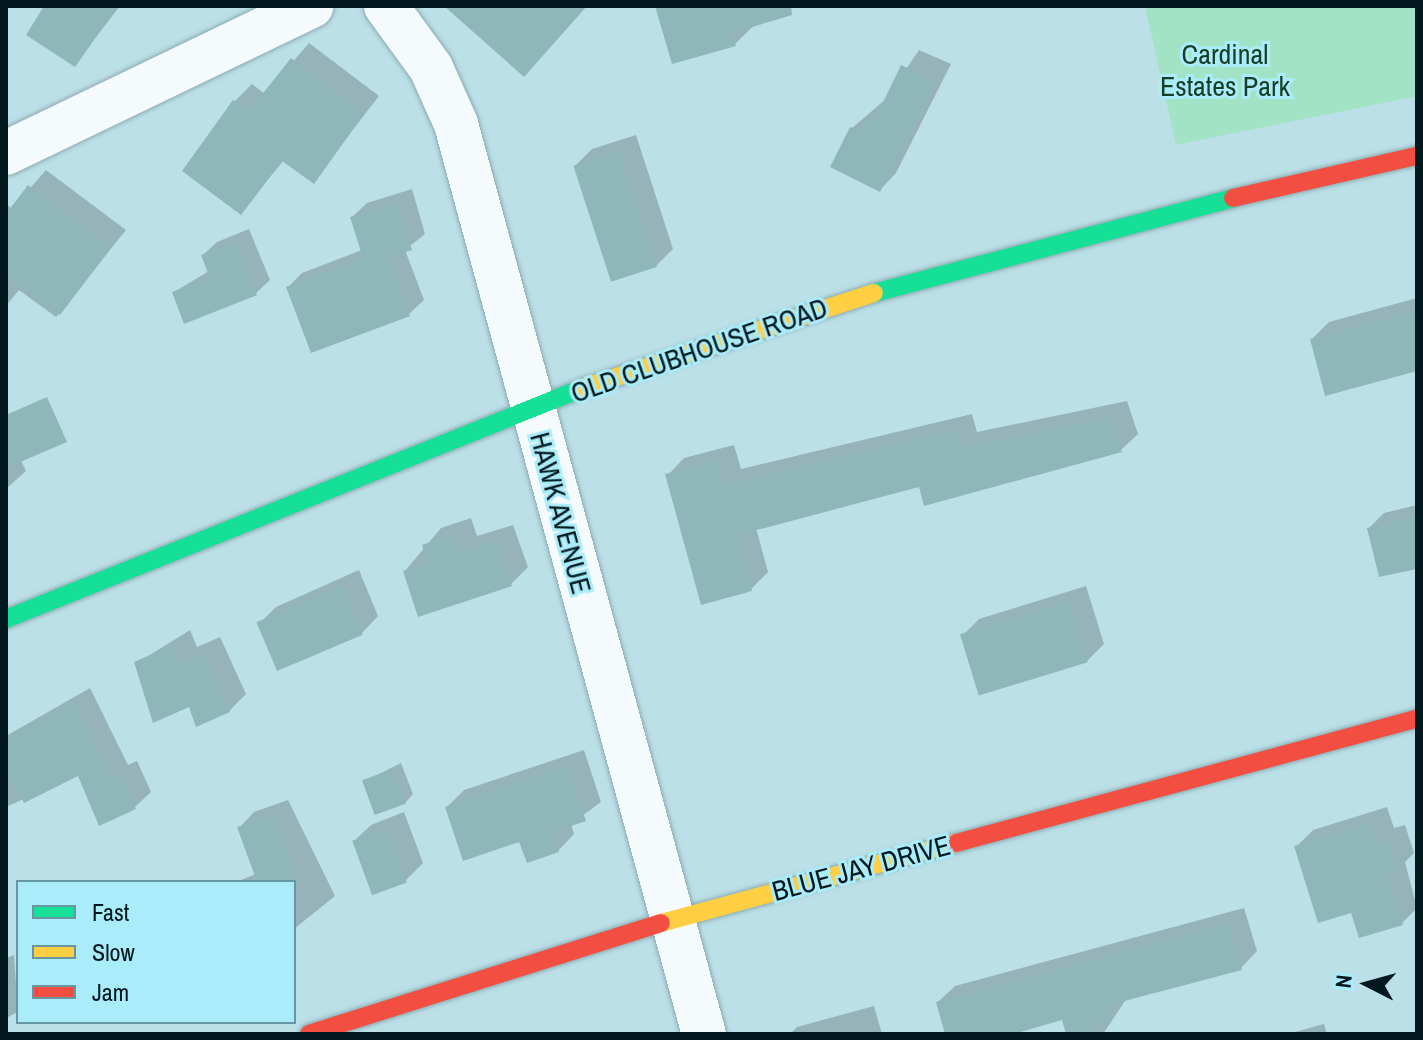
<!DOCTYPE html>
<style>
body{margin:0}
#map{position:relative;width:1423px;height:1040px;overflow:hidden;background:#bce0e8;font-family:"Archivo Narrow",sans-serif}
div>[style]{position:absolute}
.green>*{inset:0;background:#a2e3c5}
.shadow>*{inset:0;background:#0003}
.building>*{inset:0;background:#8fb6b9;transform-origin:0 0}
.roads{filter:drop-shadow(0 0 2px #8daab0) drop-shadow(0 0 2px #8daab0)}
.street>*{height:44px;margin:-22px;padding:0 22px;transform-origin:22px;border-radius:22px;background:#f5fafc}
.fast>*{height:18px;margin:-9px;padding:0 9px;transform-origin:9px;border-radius:9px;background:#16e098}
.slow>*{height:18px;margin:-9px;padding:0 9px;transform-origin:9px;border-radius:9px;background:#ffcf43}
.jam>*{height:18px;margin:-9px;padding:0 9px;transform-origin:9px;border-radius:9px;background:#f24e42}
span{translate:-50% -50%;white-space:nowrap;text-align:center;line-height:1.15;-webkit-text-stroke:6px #aaecfa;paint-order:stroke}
.park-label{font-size:28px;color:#173f26}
.street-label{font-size:28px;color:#00181e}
.frame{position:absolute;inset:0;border:8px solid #00181e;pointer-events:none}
.legend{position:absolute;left:16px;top:880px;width:280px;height:144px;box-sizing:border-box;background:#aaecfa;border:2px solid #6697a2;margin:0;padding:10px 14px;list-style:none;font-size:24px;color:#00181e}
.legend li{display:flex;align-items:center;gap:16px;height:40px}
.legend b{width:40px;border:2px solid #6697a2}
.north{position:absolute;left:1327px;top:944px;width:80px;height:80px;-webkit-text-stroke:6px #aaecfa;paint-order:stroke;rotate:276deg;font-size:22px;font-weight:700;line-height:32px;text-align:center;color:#00181e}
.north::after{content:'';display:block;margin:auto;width:28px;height:36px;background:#00181e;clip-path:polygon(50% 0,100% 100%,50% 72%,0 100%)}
</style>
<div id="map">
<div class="green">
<i style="clip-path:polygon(1145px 6px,1417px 6px,1417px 96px,1176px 145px)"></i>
</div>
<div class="shadow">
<i style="clip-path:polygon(49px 6px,120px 6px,75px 64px)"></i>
<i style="clip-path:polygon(657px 6px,774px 6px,735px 44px)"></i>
<i style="clip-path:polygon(309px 43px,379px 96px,313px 181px,284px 160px,241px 212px,185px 170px,235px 101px,252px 84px,265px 94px)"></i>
<i style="clip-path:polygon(919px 50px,951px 64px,896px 173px,880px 190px,852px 128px,886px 99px)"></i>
<i style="clip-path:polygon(636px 135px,673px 249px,656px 266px,575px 166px,592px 149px)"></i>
<i style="clip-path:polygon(46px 170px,126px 230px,56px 317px,19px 290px,6px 306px,6px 204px,12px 209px)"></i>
<i style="clip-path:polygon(412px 189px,425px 234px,405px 250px,424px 300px,409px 314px,312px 351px,288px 287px,302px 273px,362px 250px,352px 217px,367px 203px)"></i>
<i style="clip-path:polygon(249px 229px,270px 280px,256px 293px,174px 292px,209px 271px,203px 255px,217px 242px)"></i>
<i style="clip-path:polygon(1417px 298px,1417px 371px,1312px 339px,1329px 322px)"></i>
<i style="clip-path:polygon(1127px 401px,1138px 434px,1121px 450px,921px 484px,756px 528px,768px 572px,751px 589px,668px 475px,684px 458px,734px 445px,741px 469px,972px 414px,977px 432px)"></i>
<i style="clip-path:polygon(8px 434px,26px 471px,6px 489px,6px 435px)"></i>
<i style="clip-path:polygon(1417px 505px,1417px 565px,1369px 528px,1384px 513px)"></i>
<i style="clip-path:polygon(471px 518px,477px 536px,513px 525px,528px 567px,511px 584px,405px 571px,441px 528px)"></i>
<i style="clip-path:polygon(359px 570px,378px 616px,362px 633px,260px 623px,276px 607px)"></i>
<i style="clip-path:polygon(1086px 586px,1104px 644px,1087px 661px,962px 636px,979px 619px)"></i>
<i style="clip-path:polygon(190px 630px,197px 647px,220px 637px,246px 694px,229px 711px,190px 704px,137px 663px)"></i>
<i style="clip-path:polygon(90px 688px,128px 765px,137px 761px,151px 792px,135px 807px,79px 774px,6px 807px,6px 736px)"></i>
<i style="clip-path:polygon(584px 750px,601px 802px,571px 824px,574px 834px,558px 851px,447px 807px,464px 790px)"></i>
<i style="clip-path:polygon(401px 763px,413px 794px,405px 803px,365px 781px)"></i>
<i style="clip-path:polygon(288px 800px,335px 896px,294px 929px,294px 882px,236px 882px,256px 874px,239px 828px,254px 812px)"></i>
<i style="clip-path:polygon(1387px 807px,1394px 828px,1405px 825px,1414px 853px,1405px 862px,1417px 908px,1402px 923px,1353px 910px,1296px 847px,1313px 830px)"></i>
<i style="clip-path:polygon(404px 812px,423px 863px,406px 880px,354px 841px,371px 825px)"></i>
<i style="clip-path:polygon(1244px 908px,1257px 951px,1241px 968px,1127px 998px,1103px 1034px,1068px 1034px,1063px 1018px,1005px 1034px,947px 1034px,938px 1002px,955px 986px)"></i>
<i style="clip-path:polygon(14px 955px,18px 1012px,6px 1018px,6px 958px)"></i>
<i style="clip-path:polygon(874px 1006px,882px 1034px,790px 1034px,797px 1027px)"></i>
<i style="clip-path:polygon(1324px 1024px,1327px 1034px,1290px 1034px,1291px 1033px)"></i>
</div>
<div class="building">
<i style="clip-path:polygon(44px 6px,118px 6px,75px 67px,26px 35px)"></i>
<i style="clip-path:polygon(444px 6px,587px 6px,524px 77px)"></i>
<i style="clip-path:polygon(655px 6px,791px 6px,792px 15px,732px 33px,736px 46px,672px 64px)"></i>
<i style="clip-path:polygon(291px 58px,364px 114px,314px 184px,282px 161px,241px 215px,182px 171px,233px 100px,249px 111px)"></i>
<i style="clip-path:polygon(901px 65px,936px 81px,880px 192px,830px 167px,850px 127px,859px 131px,867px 115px,875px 119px)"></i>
<i style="left:619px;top:151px;width:122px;height:48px;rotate:72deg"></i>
<i style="clip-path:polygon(28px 185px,111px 248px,60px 315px,6px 276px,6px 214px)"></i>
<i style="clip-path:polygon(397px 203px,412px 250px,389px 257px,410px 316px,311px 353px,286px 287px,363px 258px,350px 217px)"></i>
<i style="clip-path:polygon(236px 241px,257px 295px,184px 324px,172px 292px,210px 278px,201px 255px)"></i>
<i style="clip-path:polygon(1417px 310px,1417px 371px,1325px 396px,1310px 339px)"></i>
<i style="clip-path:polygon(47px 397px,67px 442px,6px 468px,6px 415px)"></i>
<i style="clip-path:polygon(1110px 417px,1122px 452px,924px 506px,919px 487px,738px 535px,752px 591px,701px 605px,665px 474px,717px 460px,724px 485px,956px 429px,960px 448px)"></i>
<i style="clip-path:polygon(1417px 515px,1417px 569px,1379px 577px,1367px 528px)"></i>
<i style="clip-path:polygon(454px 534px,460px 552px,496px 540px,512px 586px,418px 617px,403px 571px,428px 563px,422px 545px)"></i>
<i style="left:342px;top:586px;width:53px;height:93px;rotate:67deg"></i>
<i style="left:1069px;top:601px;width:64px;height:114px;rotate:73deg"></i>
<i style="clip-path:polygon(173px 645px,180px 663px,203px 652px,230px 712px,196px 727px,189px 707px,153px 723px,134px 662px)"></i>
<i style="clip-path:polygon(74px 702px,112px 779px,121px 775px,136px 809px,99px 826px,78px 776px,24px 803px,6px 771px,6px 739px)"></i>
<i style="clip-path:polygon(567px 766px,586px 821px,552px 832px,559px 852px,527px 863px,519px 842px,463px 861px,445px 807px)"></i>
<i style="left:393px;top:769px;width:37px;height:33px;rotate:70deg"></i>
<i style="clip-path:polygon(273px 814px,298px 882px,257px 882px,237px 827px)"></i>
<i style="clip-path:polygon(1370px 823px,1377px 844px,1389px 841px,1398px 872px,1387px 875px,1403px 925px,1359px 938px,1351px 913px,1318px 923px,1294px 846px)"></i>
<i style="left:387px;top:828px;width:58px;height:37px;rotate:70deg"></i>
<i style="clip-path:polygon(1228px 923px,1242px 970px,1109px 1005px,1112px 1020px,1095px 1024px,1098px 1034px,1066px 1034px,1062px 1020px,1013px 1034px,945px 1034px,936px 1002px)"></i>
</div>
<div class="roads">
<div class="street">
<i style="left:386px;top:6px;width:77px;rotate:54deg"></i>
<i style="left:431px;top:68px;width:61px;rotate:65.9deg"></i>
<i style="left:456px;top:124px;width:943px;rotate:74.76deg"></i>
<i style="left:6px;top:153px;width:339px;rotate:-25.7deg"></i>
</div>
<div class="fast">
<i style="left:874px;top:293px;width:371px;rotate:-14.8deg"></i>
<i style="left:6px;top:619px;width:622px;rotate:-21.82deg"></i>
</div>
<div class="slow">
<i style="left:583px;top:388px;width:306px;rotate:-18.1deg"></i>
<i style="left:661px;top:923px;width:306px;rotate:-15.2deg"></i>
</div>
<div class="jam">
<i style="left:1233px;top:198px;width:189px;rotate:-12.9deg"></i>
<i style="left:956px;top:843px;width:477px;rotate:-15.1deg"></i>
<i style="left:309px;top:1034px;width:369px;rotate:-17.5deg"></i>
</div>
</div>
<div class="park-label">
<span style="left:1225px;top:70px">Cardinal<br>Estates Park</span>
</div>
<div class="street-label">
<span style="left:699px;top:350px;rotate:-19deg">OLD CLUBHOUSE ROAD</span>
<span style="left:561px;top:513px;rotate:75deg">HAWK AVENUE</span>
<span style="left:861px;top:868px;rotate:-15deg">BLUE JAY DRIVE</span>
</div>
<div class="frame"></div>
<ul class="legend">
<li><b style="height:10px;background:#16e098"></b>Fast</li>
<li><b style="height:10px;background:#ffcf43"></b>Slow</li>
<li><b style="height:10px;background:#f24e42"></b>Jam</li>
</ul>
<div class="north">N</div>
</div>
